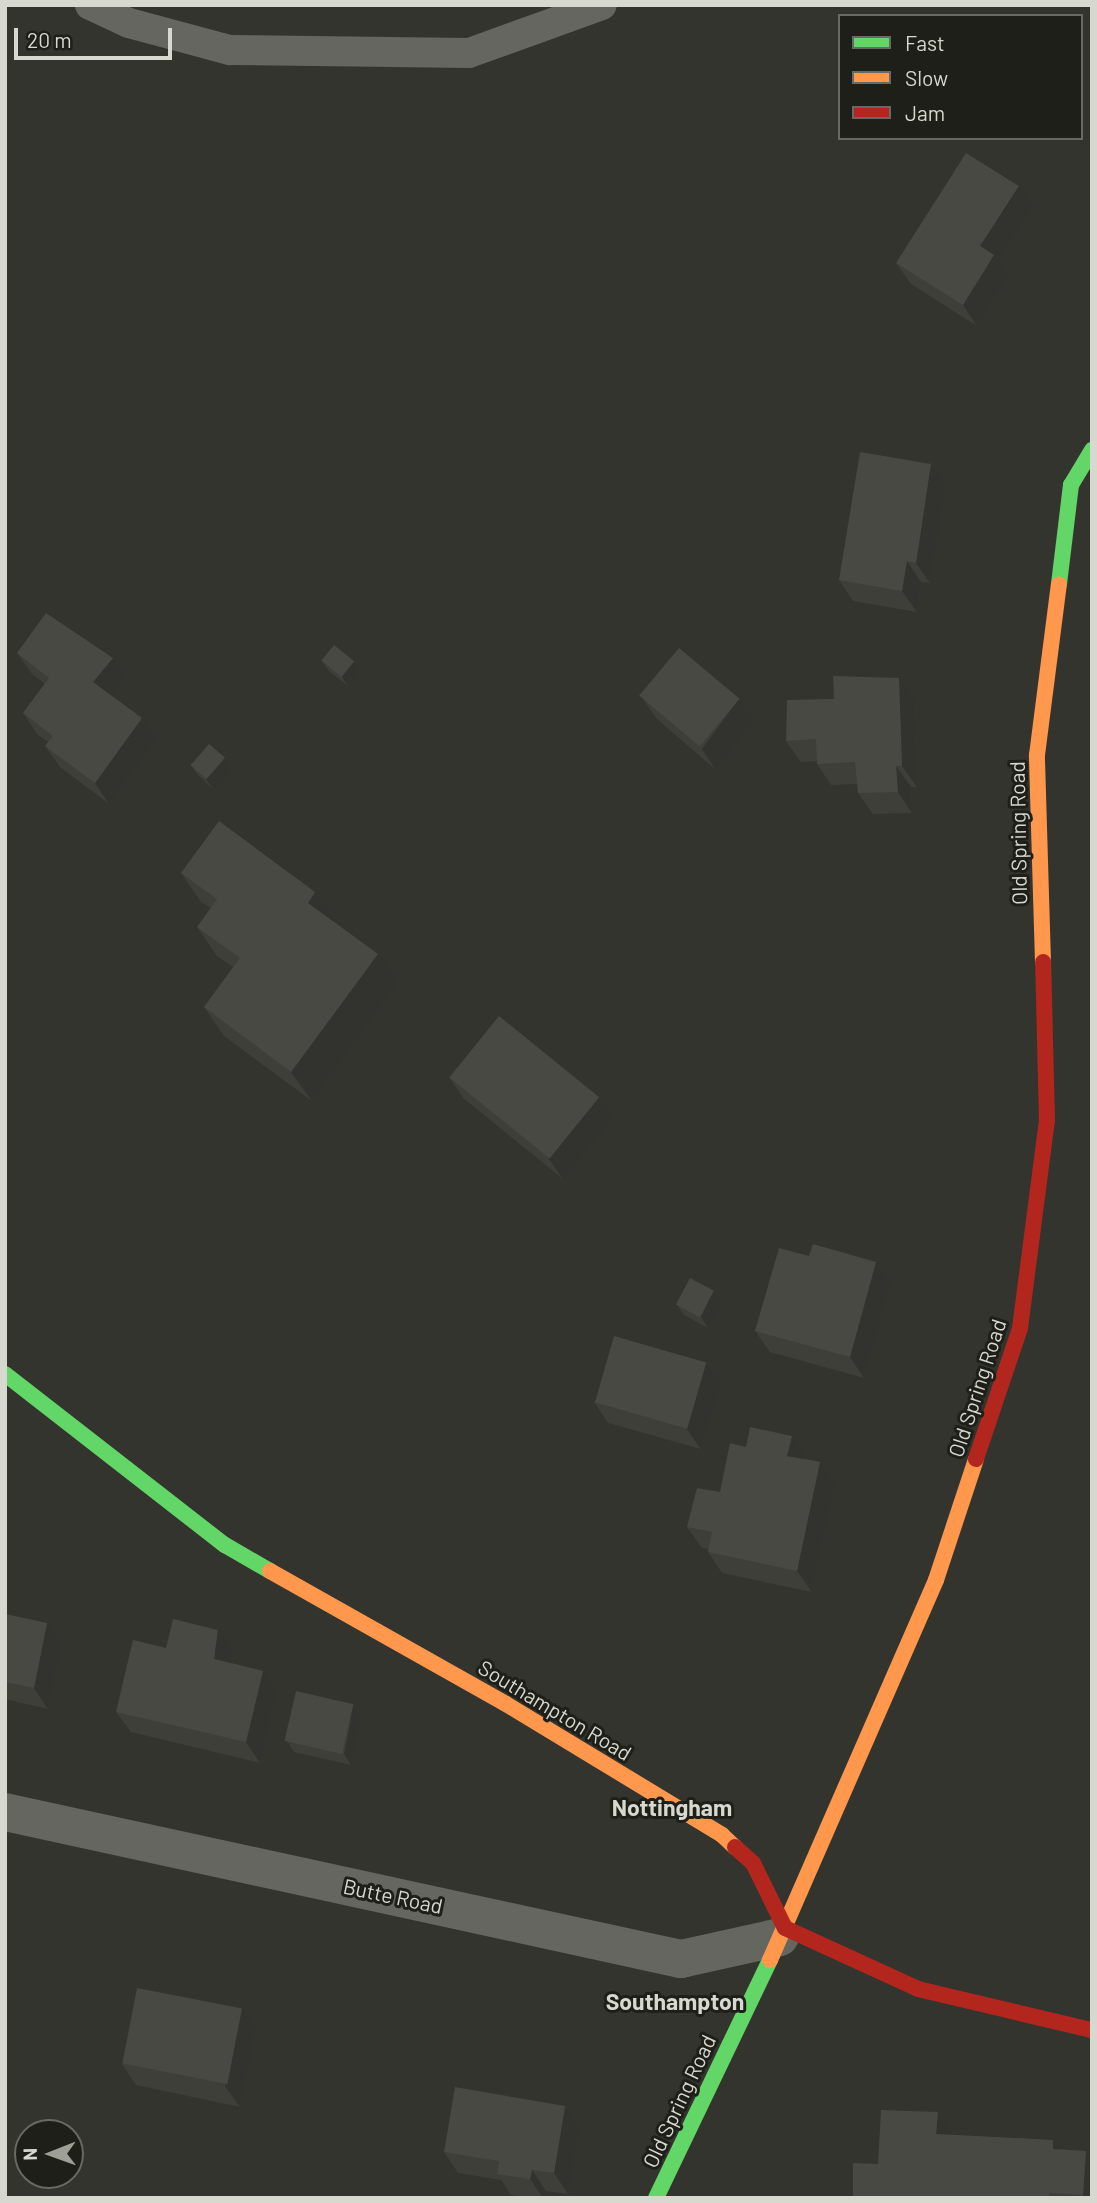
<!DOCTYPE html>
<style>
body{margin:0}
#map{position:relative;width:1097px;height:2203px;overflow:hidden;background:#34342e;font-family:Barlow,sans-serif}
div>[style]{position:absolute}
.lane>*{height:30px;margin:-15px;padding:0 15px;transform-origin:15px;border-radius:15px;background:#65665f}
.street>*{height:38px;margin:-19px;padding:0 19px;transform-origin:19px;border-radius:19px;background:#65665f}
.fast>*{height:16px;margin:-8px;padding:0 8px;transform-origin:8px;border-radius:8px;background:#63d668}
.slow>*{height:16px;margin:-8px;padding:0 8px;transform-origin:8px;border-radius:8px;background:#ff974d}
.jam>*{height:16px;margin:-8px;padding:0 8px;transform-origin:8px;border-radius:8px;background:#b3261e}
.wall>*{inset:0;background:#3e3f39}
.shaded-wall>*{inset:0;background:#32332e}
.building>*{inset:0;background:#484942;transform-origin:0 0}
span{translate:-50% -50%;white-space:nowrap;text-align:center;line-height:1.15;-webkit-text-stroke:6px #1e1f19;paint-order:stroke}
.street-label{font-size:21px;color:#d7d8cf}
.neighbourhood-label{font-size:23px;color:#d7d8cf;font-weight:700}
.frame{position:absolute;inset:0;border:7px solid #d7d8cf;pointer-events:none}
.legend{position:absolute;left:838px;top:14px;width:245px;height:126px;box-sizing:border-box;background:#1e1f19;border:2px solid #686962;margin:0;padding:9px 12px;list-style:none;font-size:21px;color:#d7d8cf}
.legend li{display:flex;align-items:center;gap:14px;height:35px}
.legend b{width:35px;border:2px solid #686962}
.north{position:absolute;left:14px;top:2119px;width:70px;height:70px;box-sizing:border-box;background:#1e1f19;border:2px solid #686962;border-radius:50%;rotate:269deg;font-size:19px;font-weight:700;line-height:28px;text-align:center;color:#d7d8cf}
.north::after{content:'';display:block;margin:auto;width:24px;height:32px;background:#9e9f97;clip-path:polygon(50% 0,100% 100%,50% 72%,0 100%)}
.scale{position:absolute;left:14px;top:28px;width:158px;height:32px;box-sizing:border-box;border:4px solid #d7d8cf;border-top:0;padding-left:9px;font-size:21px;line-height:24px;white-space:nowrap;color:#d7d8cf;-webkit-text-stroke:5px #1e1f19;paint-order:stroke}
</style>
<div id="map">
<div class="lane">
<i style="left:90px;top:5px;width:43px;rotate:24.8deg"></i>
<i style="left:129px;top:23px;width:105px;rotate:15deg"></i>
<i style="left:230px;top:50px;width:239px;rotate:0.7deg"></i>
<i style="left:469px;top:53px;width:141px;rotate:-19.8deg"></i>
</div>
<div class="street">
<i style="left:5px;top:1812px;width:692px;rotate:12.27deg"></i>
<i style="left:681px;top:1959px;width:101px;rotate:-12.5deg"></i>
</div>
<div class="fast">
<i style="left:1059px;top:584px;width:100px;rotate:-83.1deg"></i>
<i style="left:1071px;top:485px;width:41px;rotate:-59deg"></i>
<i style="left:5px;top:1374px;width:279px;rotate:37.9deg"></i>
<i style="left:225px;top:1545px;width:52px;rotate:30deg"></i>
<i style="left:656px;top:2198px;width:264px;rotate:-64.4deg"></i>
</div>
<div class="slow">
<i style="left:1043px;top:962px;width:207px;rotate:-91.7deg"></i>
<i style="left:1037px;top:755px;width:172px;rotate:-82.7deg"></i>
<i style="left:270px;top:1571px;width:271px;rotate:29.4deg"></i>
<i style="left:506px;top:1704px;width:253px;rotate:31.2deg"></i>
<i style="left:722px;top:1835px;width:18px;rotate:43deg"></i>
<i style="left:770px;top:1960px;width:415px;rotate:-66.4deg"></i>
<i style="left:936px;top:1580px;width:127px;rotate:-71.7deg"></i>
</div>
<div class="jam">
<i style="left:976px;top:1459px;width:138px;rotate:-71.4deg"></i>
<i style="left:1020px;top:1328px;width:209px;rotate:-82.6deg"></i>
<i style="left:1047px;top:1121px;width:159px;rotate:-91.4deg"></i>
<i style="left:735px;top:1847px;width:24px;rotate:42deg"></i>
<i style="left:753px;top:1863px;width:72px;rotate:63.8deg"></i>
<i style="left:785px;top:1928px;width:146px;rotate:24.6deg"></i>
<i style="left:918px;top:1989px;width:179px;rotate:13.3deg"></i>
</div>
<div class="wall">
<i style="clip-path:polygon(1033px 207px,999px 261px,1009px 276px,977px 326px,911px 284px,896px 263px)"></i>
<i style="clip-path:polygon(946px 485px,930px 583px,921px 582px,917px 612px,853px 601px,839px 580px)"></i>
<i style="clip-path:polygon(17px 653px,113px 658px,127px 679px,113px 697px,157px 739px,109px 804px,60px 767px,45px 746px,48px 742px,37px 734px,23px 713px,45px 684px,32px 674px)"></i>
<i style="clip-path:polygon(321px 660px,354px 661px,361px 672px,348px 686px,329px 671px)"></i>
<i style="clip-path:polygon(642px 698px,739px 699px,754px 720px,716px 770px,657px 719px)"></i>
<i style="clip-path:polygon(914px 699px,917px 787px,911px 787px,912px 813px,873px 814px,858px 793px,857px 784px,831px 785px,817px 764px,817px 761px,801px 762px,786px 741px)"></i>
<i style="clip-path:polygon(225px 758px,232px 769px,214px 790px,198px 775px,190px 764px)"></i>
<i style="clip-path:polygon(181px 873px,315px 892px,336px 921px,335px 922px,398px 983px,312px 1101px,224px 1036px,204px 1007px,233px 967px,217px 956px,197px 927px,211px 908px,201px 902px)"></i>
<i style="clip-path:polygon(449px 1077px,599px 1097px,614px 1118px,563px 1179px,463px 1098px)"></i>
<i style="clip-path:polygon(809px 1256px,876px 1262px,891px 1282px,864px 1378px,770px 1352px,755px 1331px)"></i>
<i style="clip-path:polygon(722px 1302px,708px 1328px,684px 1315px,676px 1304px)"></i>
<i style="clip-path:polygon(706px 1362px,721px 1383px,701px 1449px,608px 1423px,594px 1402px)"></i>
<i style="clip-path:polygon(792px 1436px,806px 1457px,806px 1459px,820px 1462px,835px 1483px,812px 1592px,722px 1573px,708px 1552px,708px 1549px,702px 1548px,687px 1527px,720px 1492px,746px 1447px)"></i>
<i style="clip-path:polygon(5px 1614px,47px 1623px,62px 1644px,48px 1709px,5px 1699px)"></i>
<i style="clip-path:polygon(166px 1648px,233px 1651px,231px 1663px,263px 1671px,277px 1692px,260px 1763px,131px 1732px,116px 1712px)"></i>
<i style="clip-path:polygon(362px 1715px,351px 1765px,294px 1752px,287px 1741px)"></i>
<i style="clip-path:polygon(256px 2030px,240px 2107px,136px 2085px,122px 2064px)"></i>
<i style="clip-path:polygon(565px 2106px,580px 2127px,568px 2194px,546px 2191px,545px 2198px,530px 2198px,511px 2195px,501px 2180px,458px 2173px,444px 2152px)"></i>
<i style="clip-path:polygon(938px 2112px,954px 2135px,1053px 2140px,1059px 2149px,1086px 2151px,1092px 2159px,1092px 2198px,853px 2198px)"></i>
</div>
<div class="shaded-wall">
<i style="clip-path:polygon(1019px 186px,1033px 207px,999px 261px,1009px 276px,977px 326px,963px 305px,980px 246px)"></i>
<i style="clip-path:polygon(931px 464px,946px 485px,930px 583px,916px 563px)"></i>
<i style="clip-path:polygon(907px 561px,921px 582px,917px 612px,902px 591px)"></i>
<i style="clip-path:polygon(113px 658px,127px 679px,108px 703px,93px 682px)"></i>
<i style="clip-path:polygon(354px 661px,361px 672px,348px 686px,341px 675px)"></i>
<i style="clip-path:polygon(899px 678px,914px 699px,917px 787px,902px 766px)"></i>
<i style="clip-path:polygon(739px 699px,754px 720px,716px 770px,702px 749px)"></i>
<i style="clip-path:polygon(142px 718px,157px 739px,109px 804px,95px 783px)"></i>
<i style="clip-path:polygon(225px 758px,232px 769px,214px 790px,206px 779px)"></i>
<i style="clip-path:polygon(896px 766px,911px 787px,912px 813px,898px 792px)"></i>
<i style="clip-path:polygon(315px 892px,336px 921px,328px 932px,308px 903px)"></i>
<i style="clip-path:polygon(378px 954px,398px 983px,312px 1101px,291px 1072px)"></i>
<i style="clip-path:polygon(599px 1097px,614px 1118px,563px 1179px,548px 1158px)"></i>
<i style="clip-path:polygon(876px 1262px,891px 1282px,864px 1378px,850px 1357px)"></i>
<i style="clip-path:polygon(714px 1291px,722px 1302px,708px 1328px,701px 1317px)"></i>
<i style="clip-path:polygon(706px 1362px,721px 1383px,701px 1449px,686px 1428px)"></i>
<i style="clip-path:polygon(792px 1436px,806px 1457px,802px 1477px,787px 1456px)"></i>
<i style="clip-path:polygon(820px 1462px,835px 1483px,812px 1592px,797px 1571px)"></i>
<i style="clip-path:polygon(47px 1623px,62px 1644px,48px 1709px,34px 1688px)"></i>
<i style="clip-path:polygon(218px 1630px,233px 1651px,228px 1680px,214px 1659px)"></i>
<i style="clip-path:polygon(263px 1671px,277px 1692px,260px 1763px,246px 1742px)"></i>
<i style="clip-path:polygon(354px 1704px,362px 1715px,351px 1765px,344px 1754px)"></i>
<i style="clip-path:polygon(242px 2009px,256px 2030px,240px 2107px,225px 2086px)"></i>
<i style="clip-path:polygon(565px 2106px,580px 2127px,568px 2194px,554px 2173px)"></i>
<i style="clip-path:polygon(938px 2112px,958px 2141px,936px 2134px)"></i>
<i style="clip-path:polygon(1053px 2140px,1074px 2169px,1053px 2149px)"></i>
<i style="clip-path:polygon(1086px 2151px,1092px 2159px,1092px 2198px,1085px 2198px,1083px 2195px)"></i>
<i style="clip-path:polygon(532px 2170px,546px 2191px,545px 2198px,543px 2198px,530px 2179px)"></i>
</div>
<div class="building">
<i style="clip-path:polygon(966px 153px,1019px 186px,980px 246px,994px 255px,963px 305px,896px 263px)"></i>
<i style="clip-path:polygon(860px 452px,931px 464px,916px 563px,907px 561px,902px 591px,839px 580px)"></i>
<i style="clip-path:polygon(46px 613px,113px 658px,93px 682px,142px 718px,95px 783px,45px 746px,53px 736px,23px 713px,49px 678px,17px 653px)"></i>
<i style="left:334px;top:645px;width:26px;height:20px;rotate:39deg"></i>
<i style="left:679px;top:648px;width:79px;height:62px;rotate:40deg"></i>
<i style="clip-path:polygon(833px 676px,899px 678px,902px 766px,896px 766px,898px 792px,858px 793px,855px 762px,817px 764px,816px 739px,786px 741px,787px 700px,834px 699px)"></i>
<i style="left:209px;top:744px;width:21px;height:28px;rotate:41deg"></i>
<i style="clip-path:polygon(219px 821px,315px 892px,308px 903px,378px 954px,291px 1072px,204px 1007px,240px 958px,197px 927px,217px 899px,181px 873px)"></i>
<i style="left:499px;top:1016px;width:129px;height:79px;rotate:39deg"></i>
<i style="clip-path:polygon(813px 1244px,876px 1262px,850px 1357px,755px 1331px,779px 1248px,809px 1256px)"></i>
<i style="left:690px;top:1278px;width:27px;height:30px;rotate:28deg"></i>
<i style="left:614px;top:1336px;width:96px;height:69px;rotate:16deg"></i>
<i style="clip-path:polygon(750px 1427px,792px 1436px,787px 1456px,820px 1462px,797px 1571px,708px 1552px,712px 1532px,687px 1527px,697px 1488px,720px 1492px,730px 1443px,746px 1447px)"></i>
<i style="clip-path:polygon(5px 1614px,47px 1623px,34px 1688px,5px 1682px)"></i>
<i style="clip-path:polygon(173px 1619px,218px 1630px,214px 1659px,263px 1671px,246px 1742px,116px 1712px,133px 1640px,166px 1648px)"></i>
<i style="left:296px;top:1691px;width:59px;height:51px;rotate:13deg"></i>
<i style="left:137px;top:1988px;width:107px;height:77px;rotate:11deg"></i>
<i style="clip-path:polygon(455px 2087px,565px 2106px,554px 2173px,532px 2170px,530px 2179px,497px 2174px,499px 2161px,444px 2152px)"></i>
<i style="clip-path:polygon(881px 2110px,938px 2112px,936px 2134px,1053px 2140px,1053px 2149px,1086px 2151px,1083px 2195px,1049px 2193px,1049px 2198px,853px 2198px,853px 2163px,878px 2164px)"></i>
</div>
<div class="street-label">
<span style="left:1018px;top:833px;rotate:-91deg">Old Spring Road</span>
<span style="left:977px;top:1388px;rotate:-72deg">Old Spring Road</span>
<span style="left:555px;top:1710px;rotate:31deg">Southampton Road</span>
<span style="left:393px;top:1896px;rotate:12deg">Butte Road</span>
<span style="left:679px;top:2101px;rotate:-65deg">Old Spring Road</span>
</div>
<div class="neighbourhood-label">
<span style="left:672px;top:1807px">Nottingham</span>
<span style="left:675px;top:2001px">Southampton</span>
</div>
<div class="frame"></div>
<ul class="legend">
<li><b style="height:9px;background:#63d668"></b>Fast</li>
<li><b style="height:9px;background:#ff974d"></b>Slow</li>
<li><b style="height:9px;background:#b3261e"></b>Jam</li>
</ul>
<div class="north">N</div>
<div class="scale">20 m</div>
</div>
